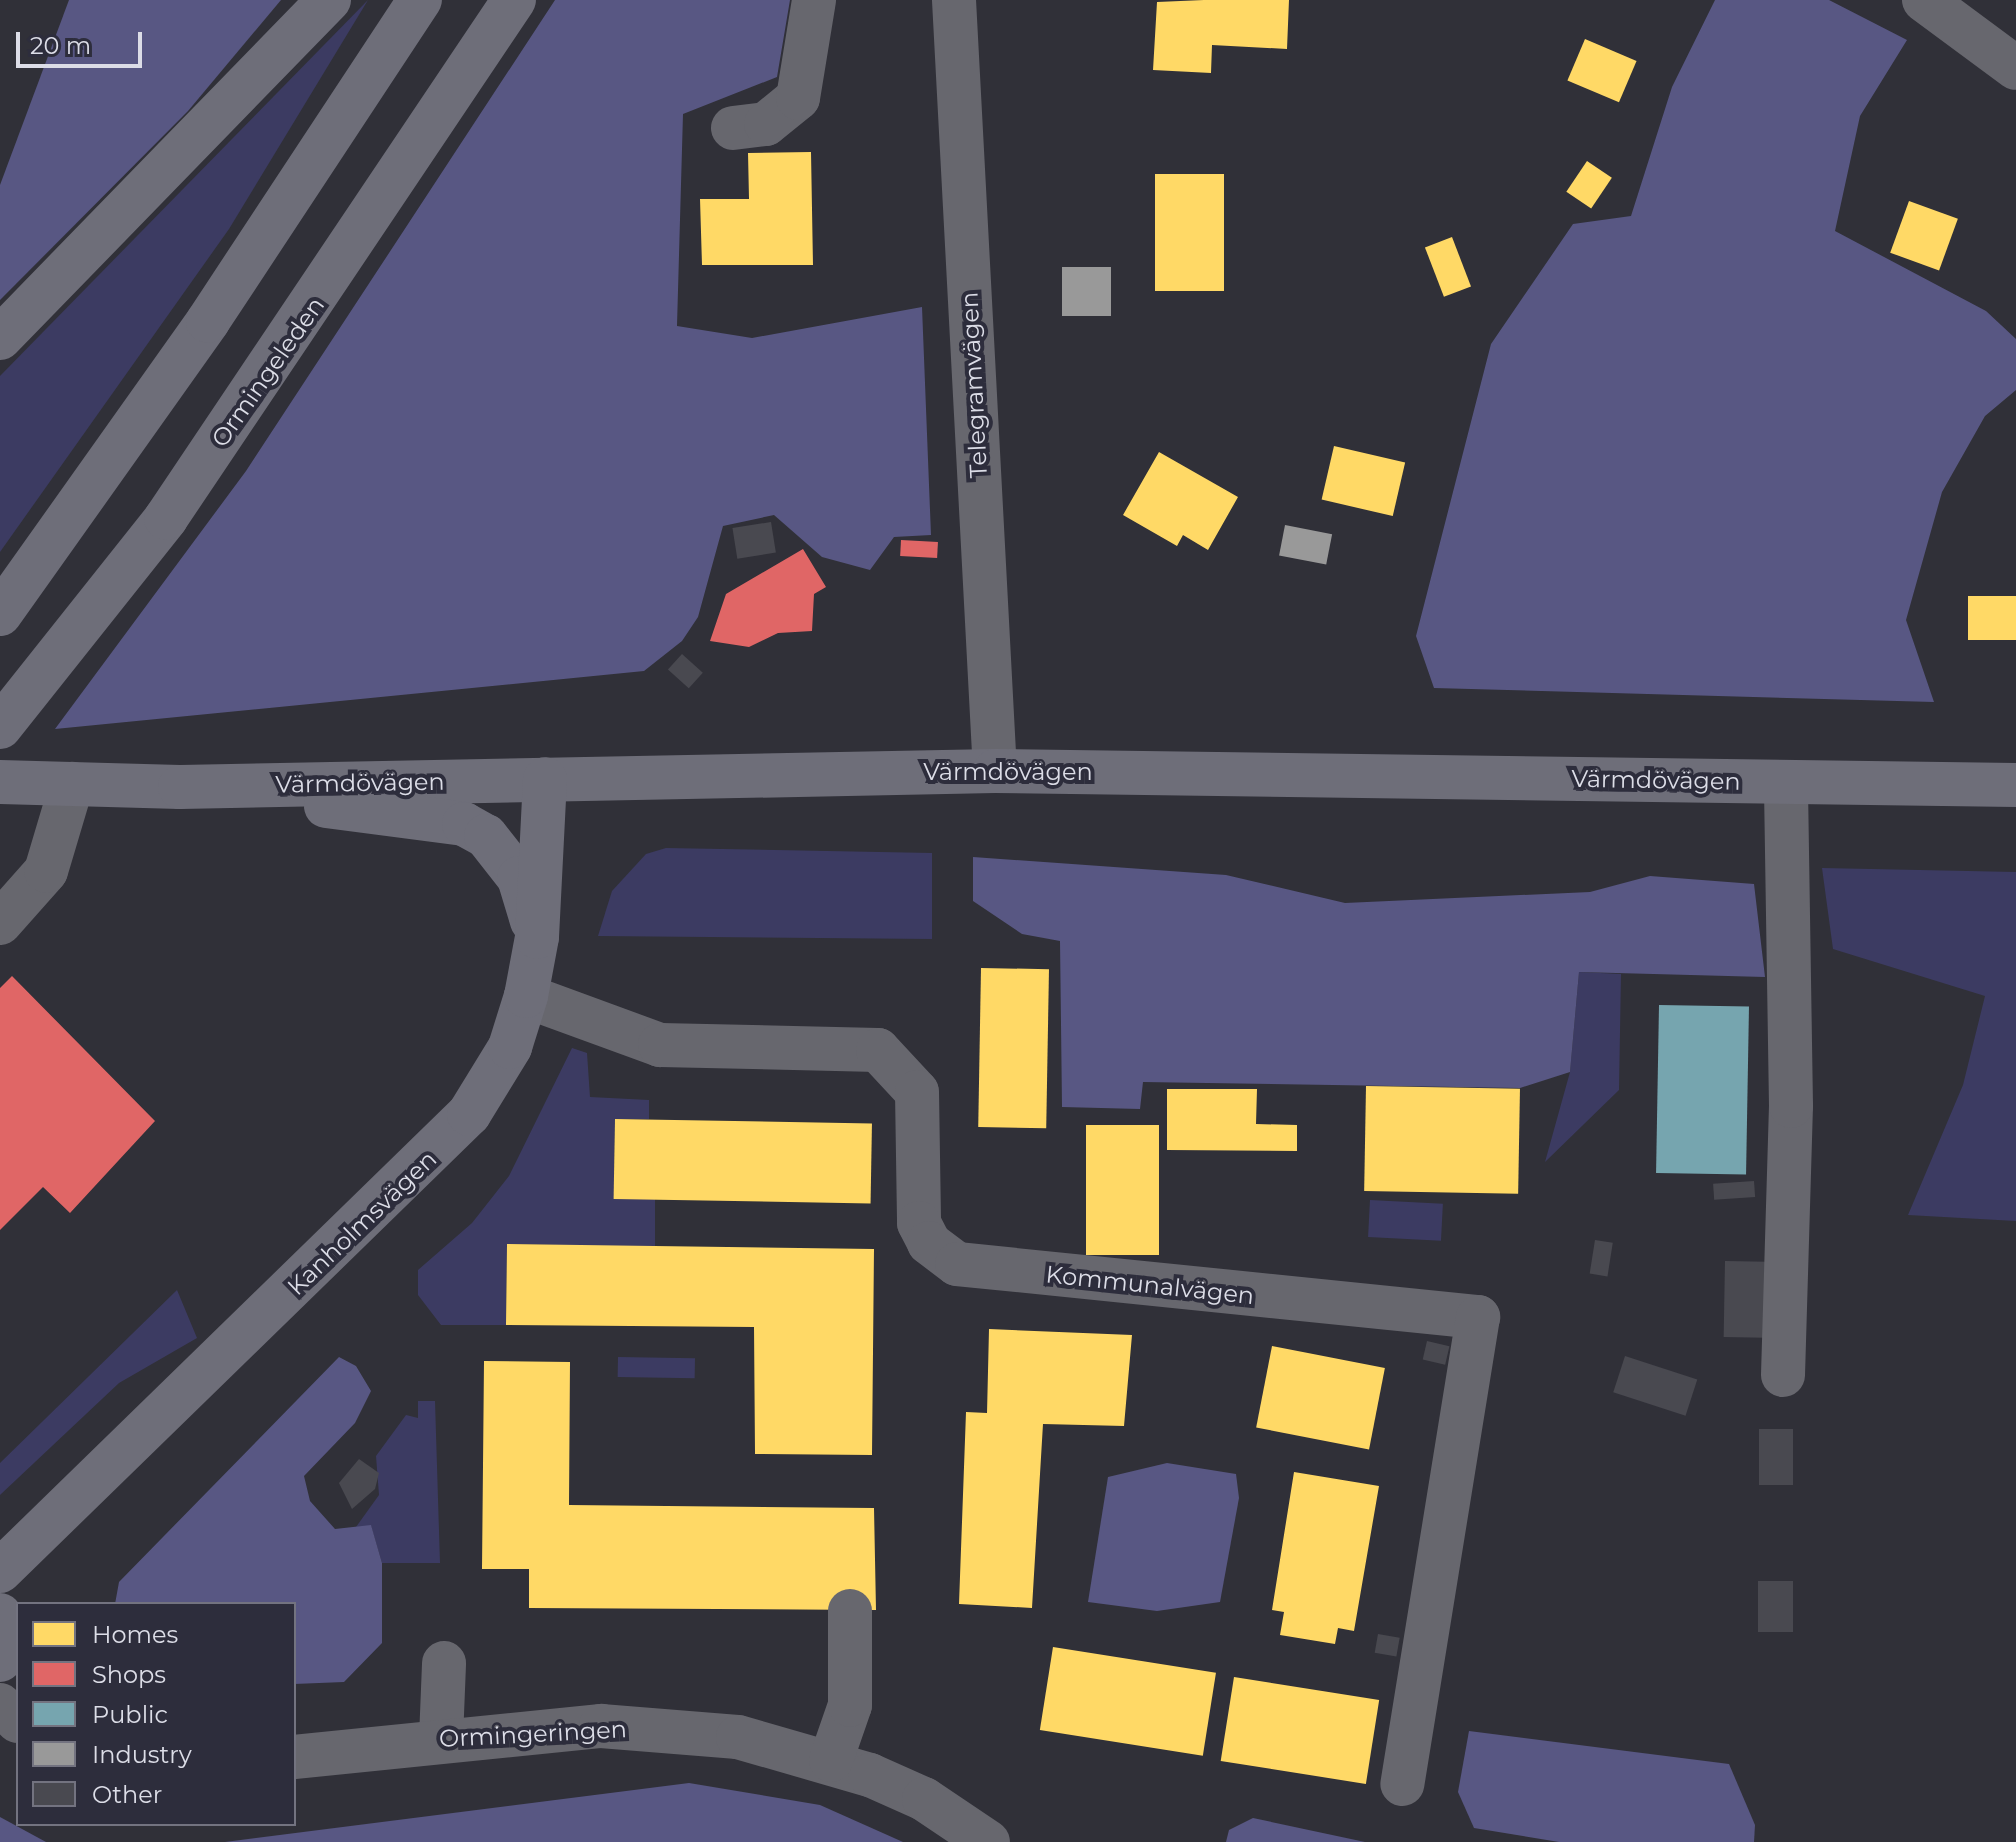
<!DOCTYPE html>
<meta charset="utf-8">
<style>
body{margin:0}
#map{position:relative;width:2016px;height:1842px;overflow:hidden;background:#303038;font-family:Montserrat,sans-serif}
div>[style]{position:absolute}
.green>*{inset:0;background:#3c3b62;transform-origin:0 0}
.forest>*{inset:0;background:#585783}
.homes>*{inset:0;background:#ffd966;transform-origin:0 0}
.shops>*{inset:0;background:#e06666;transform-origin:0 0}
.public>*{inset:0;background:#76a5af;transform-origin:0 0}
.industry>*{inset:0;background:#999;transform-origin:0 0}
.building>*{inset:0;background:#494950;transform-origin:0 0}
.minor>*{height:44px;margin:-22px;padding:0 22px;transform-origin:22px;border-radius:22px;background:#67676e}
.major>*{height:44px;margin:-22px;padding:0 22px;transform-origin:22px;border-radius:22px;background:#6e6e79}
span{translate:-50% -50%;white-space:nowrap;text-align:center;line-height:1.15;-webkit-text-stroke:8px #2d2d3c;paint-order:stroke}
.street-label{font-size:24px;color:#dcdde7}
.legend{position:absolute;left:16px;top:1602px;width:280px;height:224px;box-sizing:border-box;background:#2d2d3c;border:2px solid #737380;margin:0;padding:10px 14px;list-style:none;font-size:24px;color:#dcdde7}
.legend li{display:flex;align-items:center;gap:16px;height:40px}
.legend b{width:40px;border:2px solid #737380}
.scale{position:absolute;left:16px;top:32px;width:126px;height:36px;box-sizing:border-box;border:4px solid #dcdde7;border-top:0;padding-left:10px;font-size:24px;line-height:28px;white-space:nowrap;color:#dcdde7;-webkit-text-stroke:6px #2d2d3c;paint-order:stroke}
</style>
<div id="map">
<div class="green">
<i style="clip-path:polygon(368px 0,229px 229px,0 552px,0 376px)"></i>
<i style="clip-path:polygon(666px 848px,932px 853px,932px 939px,598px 936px,612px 891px,646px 854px)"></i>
<i style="clip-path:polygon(1822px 868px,2016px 872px,2016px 1221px,1908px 1215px,1963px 1085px,1985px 996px,1833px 949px)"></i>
<i style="clip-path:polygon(1579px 972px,1621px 974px,1619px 1090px,1545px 1162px,1570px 1072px)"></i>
<i style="clip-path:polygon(572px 1048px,587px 1053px,590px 1097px,649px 1100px,649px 1119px,615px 1119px,614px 1198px,655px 1199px,655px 1247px,507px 1244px,506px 1325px,441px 1325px,418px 1295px,418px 1270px,472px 1223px,509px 1176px)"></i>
<i style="left:1370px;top:1200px;width:73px;height:37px;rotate:3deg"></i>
<i style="clip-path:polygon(177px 1290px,197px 1338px,119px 1383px,0 1495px,0 1463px)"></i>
<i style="left:618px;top:1357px;width:77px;height:20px;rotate:1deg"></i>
<i style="clip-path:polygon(418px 1401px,435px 1401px,440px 1563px,382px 1563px,371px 1526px,356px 1527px,379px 1495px,376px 1456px,406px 1415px,418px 1418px)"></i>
</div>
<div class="forest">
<i style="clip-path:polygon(69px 0,281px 0,188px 111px,0 300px,0 185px)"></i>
<i style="clip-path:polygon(555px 0,790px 0,777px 77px,683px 114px,677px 326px,752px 338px,922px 307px,931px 535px,894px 537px,870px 570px,822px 557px,774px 515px,723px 526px,698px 617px,682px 641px,644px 671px,55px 729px,246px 471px)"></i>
<i style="clip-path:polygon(1715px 0,1829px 0,1907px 40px,1860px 116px,1835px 231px,1986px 311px,2016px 339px,2016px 390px,1985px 416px,1942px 492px,1906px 620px,1934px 702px,1434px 688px,1416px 636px,1491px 344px,1573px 224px,1631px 216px,1672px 87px)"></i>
<i style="clip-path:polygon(973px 857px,1226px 875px,1345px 903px,1590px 892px,1650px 876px,1754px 884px,1765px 977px,1579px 972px,1570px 1072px,1520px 1088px,1143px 1082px,1140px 1109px,1062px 1107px,1060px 941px,1022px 934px,973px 901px)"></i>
<i style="clip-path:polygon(339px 1357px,356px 1366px,371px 1391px,355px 1423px,304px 1476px,310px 1501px,335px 1529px,371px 1525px,382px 1563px,382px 1643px,344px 1682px,294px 1684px,294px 1604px,115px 1604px,119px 1582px)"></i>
<i style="clip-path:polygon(1167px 1463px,1236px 1474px,1239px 1498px,1220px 1602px,1157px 1611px,1088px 1602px,1108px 1477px)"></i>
<i style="clip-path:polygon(1469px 1731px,1729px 1764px,1755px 1825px,1754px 1842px,1559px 1842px,1474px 1828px,1458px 1792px)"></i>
<i style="clip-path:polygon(689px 1783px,820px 1805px,903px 1842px,225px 1842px)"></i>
<i style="clip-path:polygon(0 1817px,46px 1842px,0 1842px)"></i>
<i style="clip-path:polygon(1253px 1818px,1365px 1842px,1226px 1842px,1229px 1830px)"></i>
</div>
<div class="homes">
<i style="clip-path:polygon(1204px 0,1289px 0,1287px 49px,1212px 45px,1211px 73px,1153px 70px,1157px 2px)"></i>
<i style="left:1585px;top:39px;width:56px;height:45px;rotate:23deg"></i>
<i style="clip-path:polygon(811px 152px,813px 265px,702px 265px,700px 199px,749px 199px,748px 153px)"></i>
<i style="left:1587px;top:161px;width:30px;height:37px;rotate:34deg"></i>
<i style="left:1155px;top:174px;width:69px;height:117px"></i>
<i style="left:1909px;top:201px;width:52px;height:55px;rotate:20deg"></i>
<i style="left:1452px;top:237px;width:53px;height:29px;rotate:69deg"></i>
<i style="left:1334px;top:446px;width:73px;height:55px;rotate:13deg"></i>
<i style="clip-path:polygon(1159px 452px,1238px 497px,1208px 550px,1183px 535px,1177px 546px,1123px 515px)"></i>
<i style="left:2016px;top:596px;width:44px;height:48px;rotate:90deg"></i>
<i style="left:981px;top:968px;width:68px;height:159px;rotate:1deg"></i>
<i style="left:1366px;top:1086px;width:154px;height:105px;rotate:1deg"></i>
<i style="clip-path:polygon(1167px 1089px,1257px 1089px,1256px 1124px,1297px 1125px,1297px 1151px,1167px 1150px)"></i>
<i style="left:615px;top:1119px;width:257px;height:80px;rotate:1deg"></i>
<i style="left:1086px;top:1125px;width:73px;height:130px"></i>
<i style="clip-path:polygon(507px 1244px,874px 1249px,872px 1455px,755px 1454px,754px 1327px,506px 1325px)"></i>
<i style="clip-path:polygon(989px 1329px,1132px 1335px,1124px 1426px,1043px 1424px,1032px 1608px,959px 1604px,966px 1412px,987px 1413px)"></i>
<i style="left:1272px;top:1346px;width:115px;height:83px;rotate:11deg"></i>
<i style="clip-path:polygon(484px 1361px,570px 1362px,569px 1505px,874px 1508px,876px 1610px,529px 1608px,529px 1569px,482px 1569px)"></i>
<i style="clip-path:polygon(1294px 1472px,1379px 1486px,1354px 1631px,1338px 1628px,1335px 1644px,1280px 1635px,1284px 1612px,1272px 1610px)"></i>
<i style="left:1053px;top:1647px;width:165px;height:84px;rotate:9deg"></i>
<i style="left:1234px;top:1677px;width:147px;height:85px;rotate:9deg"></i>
</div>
<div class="shops">
<i style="left:901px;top:540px;width:37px;height:16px;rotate:3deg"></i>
<i style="clip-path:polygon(803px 549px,826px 587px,814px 594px,812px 631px,778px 633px,749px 647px,710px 641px,726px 594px)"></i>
<i style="clip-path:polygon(12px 976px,155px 1121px,70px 1213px,43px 1187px,0 1230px,0 988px)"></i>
</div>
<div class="public">
<i style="left:1659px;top:1005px;width:90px;height:168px;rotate:1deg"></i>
</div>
<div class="industry">
<i style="left:1062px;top:267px;width:49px;height:49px"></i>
<i style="left:1285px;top:525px;width:48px;height:31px;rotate:11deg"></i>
</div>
<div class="building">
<i style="left:771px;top:522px;width:31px;height:39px;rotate:81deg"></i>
<i style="left:682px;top:654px;width:28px;height:21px;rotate:42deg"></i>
<i style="left:1754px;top:1181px;width:16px;height:41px;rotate:86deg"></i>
<i style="left:1595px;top:1240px;width:18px;height:34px;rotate:9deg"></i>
<i style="left:1725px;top:1261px;width:42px;height:76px;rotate:1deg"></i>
<i style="left:1427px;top:1341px;width:23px;height:19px;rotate:13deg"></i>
<i style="left:1625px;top:1356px;width:76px;height:38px;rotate:18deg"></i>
<i style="left:1759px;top:1429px;width:34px;height:56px"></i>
<i style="clip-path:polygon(359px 1459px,379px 1473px,375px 1489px,352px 1509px,339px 1483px)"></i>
<i style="left:1758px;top:1581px;width:35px;height:51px"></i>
<i style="left:1378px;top:1634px;width:22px;height:19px;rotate:10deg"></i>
</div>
<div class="minor">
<i style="left:954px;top:0;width:772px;rotate:86.96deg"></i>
<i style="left:1924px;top:0;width:114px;rotate:36.5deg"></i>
<i style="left:733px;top:128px;width:33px;rotate:-7deg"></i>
<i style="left:766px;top:124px;width:41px;rotate:-39.1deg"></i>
<i style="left:798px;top:98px;width:99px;rotate:-80.7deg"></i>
<i style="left:0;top:923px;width:69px;rotate:-48.5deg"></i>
<i style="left:46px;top:871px;width:91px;rotate:-73.4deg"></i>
<i style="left:526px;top:996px;width:143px;rotate:20.1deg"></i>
<i style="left:660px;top:1045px;width:218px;rotate:1.3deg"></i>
<i style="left:878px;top:1050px;width:57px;rotate:47.1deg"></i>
<i style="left:917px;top:1092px;width:131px;rotate:89.1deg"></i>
<i style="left:919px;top:1223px;width:22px;rotate:63deg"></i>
<i style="left:929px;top:1243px;width:35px;rotate:37deg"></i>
<i style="left:957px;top:1264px;width:524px;rotate:5.81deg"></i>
<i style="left:1478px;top:1317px;width:473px;rotate:99.2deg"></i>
<i style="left:1783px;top:1375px;width:269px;rotate:-88.3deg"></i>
<i style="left:1791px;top:1106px;width:324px;rotate:-90.9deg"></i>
<i style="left:0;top:1705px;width:24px;rotate:42deg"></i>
<i style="left:441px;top:1739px;width:76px;rotate:-87.7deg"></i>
<i style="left:294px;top:1757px;width:309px;rotate:-5.8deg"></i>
<i style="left:601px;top:1726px;width:137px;rotate:4.6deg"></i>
<i style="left:738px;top:1737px;width:137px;rotate:16.1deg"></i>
<i style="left:870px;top:1775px;width:59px;rotate:24deg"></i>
<i style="left:924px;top:1799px;width:77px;rotate:33.9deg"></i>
<i style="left:831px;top:1760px;width:58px;rotate:-70.9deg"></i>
<i style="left:850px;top:1705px;width:94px;rotate:-90deg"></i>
</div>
<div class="major">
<i style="left:0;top:338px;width:472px;rotate:-45.8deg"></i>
<i style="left:0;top:614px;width:359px;rotate:-54.6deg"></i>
<i style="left:208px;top:321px;width:385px;rotate:-56.6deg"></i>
<i style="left:0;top:727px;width:267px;rotate:-51.5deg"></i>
<i style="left:166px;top:518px;width:624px;rotate:-56.11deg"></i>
<i style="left:0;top:782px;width:180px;rotate:1.6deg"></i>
<i style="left:180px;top:787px;width:815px;rotate:-1.12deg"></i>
<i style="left:995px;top:771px;width:1021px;rotate:0.79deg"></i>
<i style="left:326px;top:806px;width:139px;rotate:7.4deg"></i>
<i style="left:464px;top:824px;width:25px;rotate:29deg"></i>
<i style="left:486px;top:836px;width:53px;rotate:51.8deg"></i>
<i style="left:519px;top:878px;width:45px;rotate:73.2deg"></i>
<i style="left:0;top:1571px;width:655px;rotate:-44.26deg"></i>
<i style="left:469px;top:1114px;width:79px;rotate:-58.5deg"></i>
<i style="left:510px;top:1047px;width:53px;rotate:-72.6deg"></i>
<i style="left:526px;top:996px;width:60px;rotate:-79.4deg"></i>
<i style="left:537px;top:937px;width:158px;rotate:-87.1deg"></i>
<i style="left:0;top:1615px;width:45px;rotate:90deg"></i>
</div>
<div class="street-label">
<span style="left:268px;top:372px;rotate:-55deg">Ormingeleden</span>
<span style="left:974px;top:385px;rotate:-93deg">Telegramvägen</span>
<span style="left:1008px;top:772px">Värmdövägen</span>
<span style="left:1656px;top:780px;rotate:1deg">Värmdövägen</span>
<span style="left:360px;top:783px;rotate:-1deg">Värmdövägen</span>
<span style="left:362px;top:1223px;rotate:-44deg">Kanholmsvägen</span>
<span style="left:1150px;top:1285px;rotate:6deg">Kommunalvägen</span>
<span style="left:533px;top:1734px;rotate:-3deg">Ormingeringen</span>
</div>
<ul class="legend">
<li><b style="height:22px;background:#ffd966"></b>Homes</li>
<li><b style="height:22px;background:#e06666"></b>Shops</li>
<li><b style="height:22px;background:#76a5af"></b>Public</li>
<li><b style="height:22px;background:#999"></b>Industry</li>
<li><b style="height:22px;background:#494950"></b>Other</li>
</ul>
<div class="scale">20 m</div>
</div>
